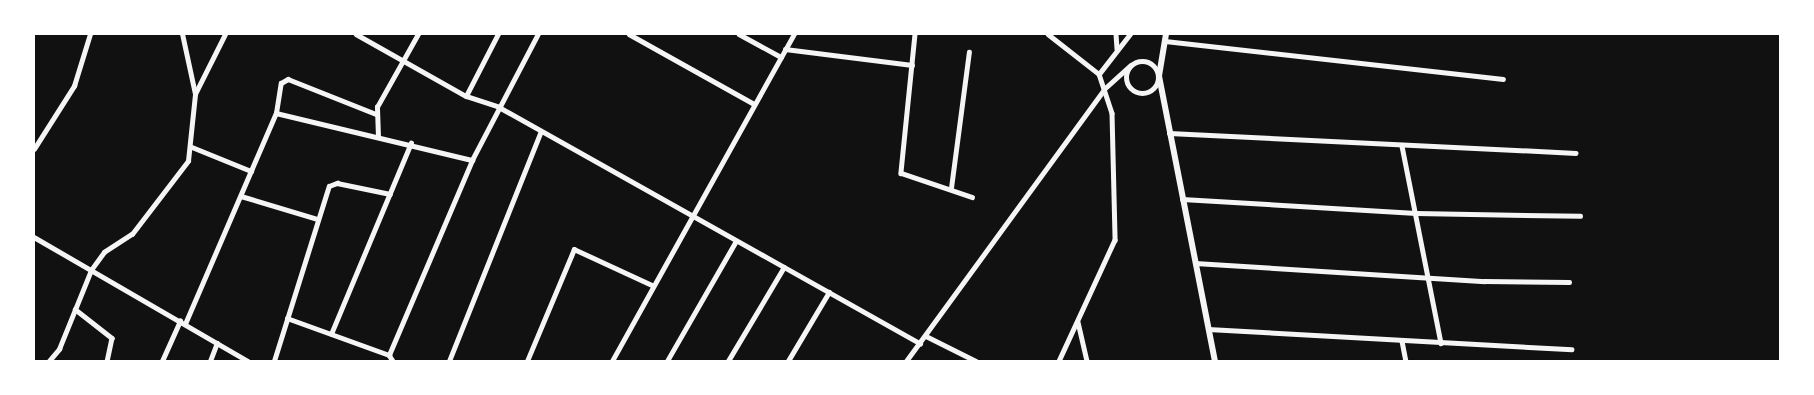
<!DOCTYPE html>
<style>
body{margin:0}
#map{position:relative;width:1814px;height:395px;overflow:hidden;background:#111;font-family:Signika,sans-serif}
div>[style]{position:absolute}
.minor>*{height:4.5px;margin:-2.25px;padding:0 2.25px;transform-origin:2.25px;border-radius:2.25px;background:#f5f5f5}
.tertiary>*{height:5px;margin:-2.5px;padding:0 2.5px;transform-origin:2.5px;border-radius:2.5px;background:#f5f5f5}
.tertiary>.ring{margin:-2.5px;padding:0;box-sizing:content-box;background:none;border:5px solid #f5f5f5;border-radius:50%}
.secondary>*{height:6px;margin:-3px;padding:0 3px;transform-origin:3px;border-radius:3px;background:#f5f5f5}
span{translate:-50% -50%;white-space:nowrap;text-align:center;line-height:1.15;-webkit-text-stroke:5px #fff;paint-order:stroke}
.frame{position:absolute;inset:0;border:35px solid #fff;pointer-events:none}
</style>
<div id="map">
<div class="minor">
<i style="left:356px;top:34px;width:126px;rotate:29.4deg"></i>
<i style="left:466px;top:96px;width:35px;rotate:18deg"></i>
<i style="left:499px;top:107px;width:483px;rotate:29.3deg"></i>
<i style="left:629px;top:34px;width:143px;rotate:29.2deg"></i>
<i style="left:739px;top:34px;width:48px;rotate:28.7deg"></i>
<i style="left:915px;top:34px;width:140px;rotate:95.8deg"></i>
<i style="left:901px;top:173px;width:75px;rotate:18.7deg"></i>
<i style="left:1048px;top:34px;width:65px;rotate:38.1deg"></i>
<i style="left:1099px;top:74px;width:41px;rotate:71.6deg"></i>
<i style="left:1112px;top:113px;width:127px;rotate:88.6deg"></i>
<i style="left:1115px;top:240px;width:133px;rotate:114.8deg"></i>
<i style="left:1116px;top:34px;width:15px;rotate:86deg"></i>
<i style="left:1165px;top:41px;width:340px;rotate:6.4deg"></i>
<i style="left:785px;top:49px;width:128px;rotate:7.2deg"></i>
<i style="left:1099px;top:74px;width:51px;rotate:-52.2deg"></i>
<i style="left:195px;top:94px;width:67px;rotate:-63.4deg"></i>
<i style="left:466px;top:96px;width:70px;rotate:-62.7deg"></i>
<i style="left:276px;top:113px;width:202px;rotate:13.5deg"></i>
<i style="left:1169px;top:133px;width:407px;rotate:2.8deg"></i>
<i style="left:378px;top:137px;width:30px;rotate:-92deg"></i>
<i style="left:377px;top:107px;width:84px;rotate:-60.7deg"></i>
<i style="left:1402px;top:146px;width:201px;rotate:78.8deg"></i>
<i style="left:192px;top:147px;width:64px;rotate:22.1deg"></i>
<i style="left:34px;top:149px;width:75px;rotate:-57.6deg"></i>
<i style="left:74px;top:86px;width:54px;rotate:-72.9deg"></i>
<i style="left:951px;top:188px;width:137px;rotate:-82.5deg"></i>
<i style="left:241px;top:196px;width:79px;rotate:16.8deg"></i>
<i style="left:1182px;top:199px;width:234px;rotate:3.4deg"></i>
<i style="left:1416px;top:213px;width:164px;rotate:1deg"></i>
<i style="left:34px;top:237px;width:247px;rotate:30.1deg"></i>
<i style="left:1195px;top:263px;width:290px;rotate:3.6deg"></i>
<i style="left:1484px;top:281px;width:85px;rotate:0.7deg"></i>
<i style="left:75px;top:309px;width:47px;rotate:38.1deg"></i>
<i style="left:112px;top:338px;width:24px;rotate:102deg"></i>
<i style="left:287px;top:318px;width:109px;rotate:19.9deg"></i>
<i style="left:389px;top:355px;width:7px;rotate:56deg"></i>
<i style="left:1078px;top:322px;width:40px;rotate:77deg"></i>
<i style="left:185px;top:324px;width:230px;rotate:-66.7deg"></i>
<i style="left:276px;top:113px;width:30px;rotate:-81deg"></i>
<i style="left:281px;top:83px;width:8px;rotate:-30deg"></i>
<i style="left:288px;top:79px;width:95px;rotate:21.7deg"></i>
<i style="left:1208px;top:329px;width:364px;rotate:3.2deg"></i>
<i style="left:331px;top:334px;width:207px;rotate:-67.3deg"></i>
<i style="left:926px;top:336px;width:56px;rotate:26.6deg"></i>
<i style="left:1402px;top:341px;width:20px;rotate:79deg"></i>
<i style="left:389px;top:355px;width:212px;rotate:-66.9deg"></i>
<i style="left:472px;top:160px;width:142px;rotate:-62.4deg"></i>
<i style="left:49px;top:361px;width:16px;rotate:-50deg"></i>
<i style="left:59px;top:349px;width:85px;rotate:-67.9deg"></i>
<i style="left:91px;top:270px;width:22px;rotate:-54deg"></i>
<i style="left:104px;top:252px;width:33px;rotate:-33deg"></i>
<i style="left:132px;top:234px;width:92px;rotate:-52.5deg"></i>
<i style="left:188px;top:161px;width:67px;rotate:-84deg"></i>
<i style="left:195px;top:94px;width:61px;rotate:-102.2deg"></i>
<i style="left:162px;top:361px;width:44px;rotate:-65.8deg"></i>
<i style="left:210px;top:361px;width:19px;rotate:-69deg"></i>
<i style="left:274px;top:361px;width:183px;rotate:-72.6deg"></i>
<i style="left:329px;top:186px;width:9px;rotate:-21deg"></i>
<i style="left:337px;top:183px;width:54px;rotate:11.7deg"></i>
<i style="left:449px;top:361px;width:245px;rotate:-68.2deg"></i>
<i style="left:527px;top:361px;width:121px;rotate:-67.2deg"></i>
<i style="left:574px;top:249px;width:86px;rotate:24.8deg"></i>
<i style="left:612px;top:361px;width:374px;rotate:-60.9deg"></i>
<i style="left:667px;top:361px;width:138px;rotate:-60.1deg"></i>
<i style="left:728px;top:361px;width:109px;rotate:-59.2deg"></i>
<i style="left:788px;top:361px;width:80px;rotate:-59.3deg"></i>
</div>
<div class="tertiary">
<i class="ring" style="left:1126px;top:61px;width:27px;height:27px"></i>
<i style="left:906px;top:361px;width:336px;rotate:-53.9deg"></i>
<i style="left:1104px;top:89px;width:36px;rotate:-42deg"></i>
</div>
<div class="secondary">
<i style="left:1166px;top:34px;width:43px;rotate:99.5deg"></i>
<i style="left:1159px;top:76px;width:290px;rotate:78.9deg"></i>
</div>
<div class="frame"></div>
</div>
